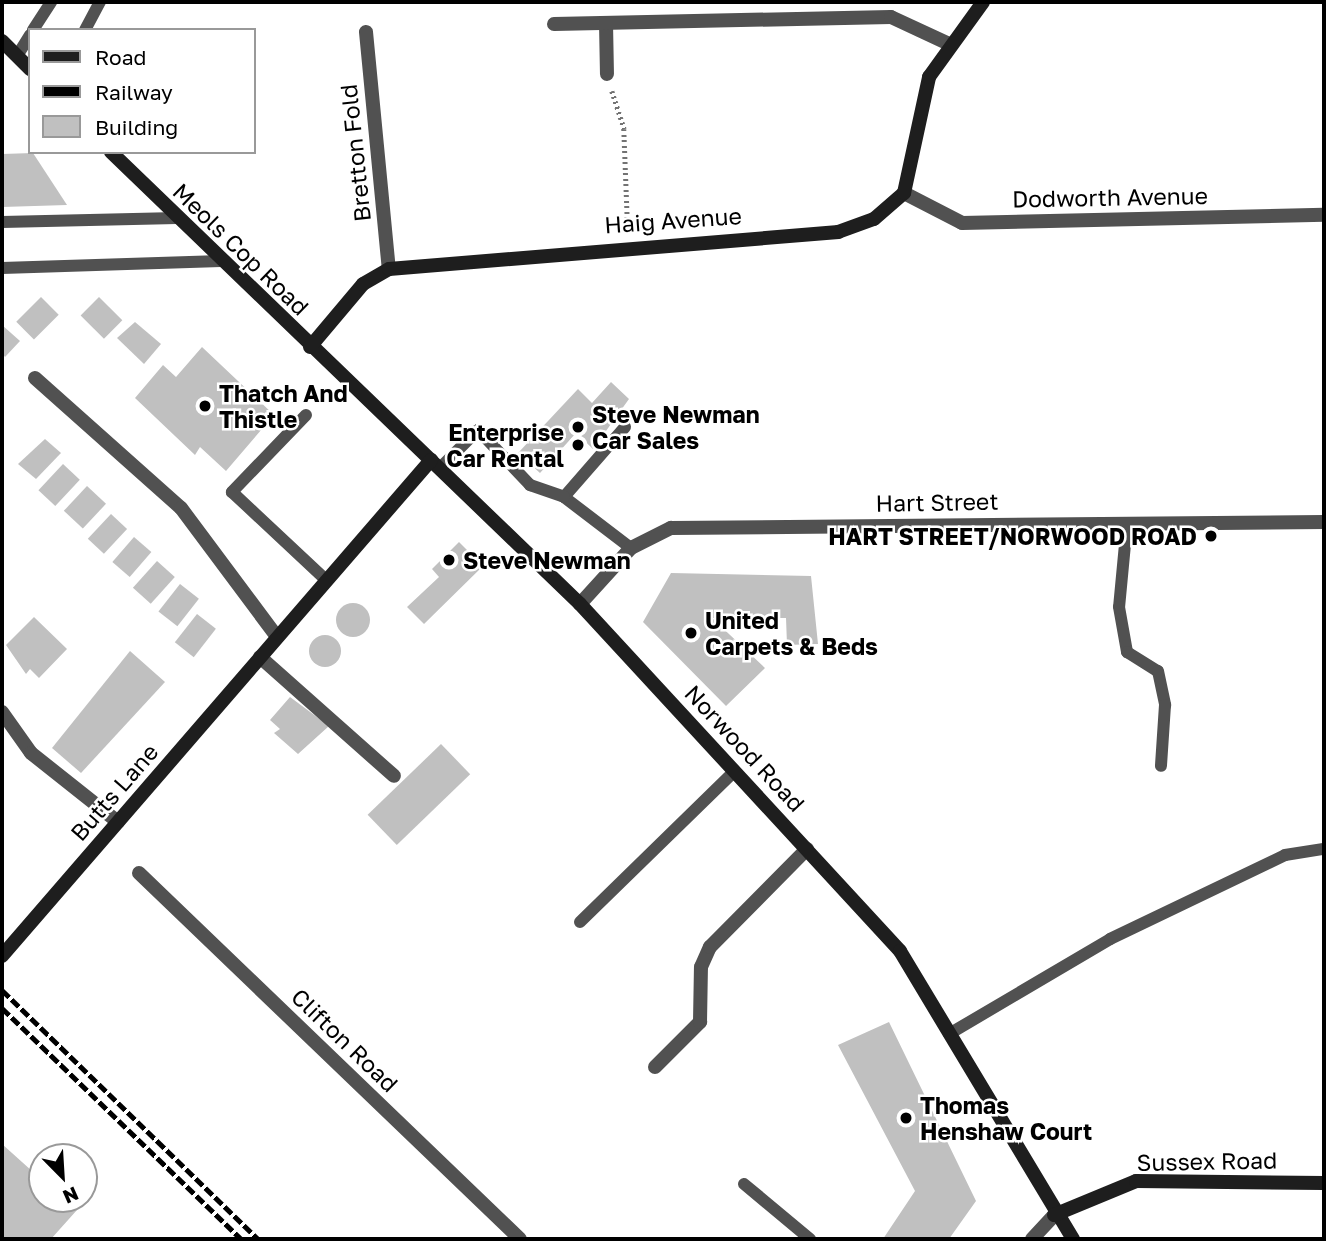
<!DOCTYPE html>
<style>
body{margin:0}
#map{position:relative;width:1326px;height:1241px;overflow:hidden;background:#fff;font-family:"Golos Text",sans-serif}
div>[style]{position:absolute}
.building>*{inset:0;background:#c0c0c0;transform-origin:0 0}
.round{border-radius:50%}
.path>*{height:4.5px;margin-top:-2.25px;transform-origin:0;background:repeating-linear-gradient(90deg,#737373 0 2px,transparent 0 5.5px)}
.lane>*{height:12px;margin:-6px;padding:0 6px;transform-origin:6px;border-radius:6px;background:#515151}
.street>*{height:14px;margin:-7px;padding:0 7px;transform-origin:7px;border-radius:7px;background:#515151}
.secondary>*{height:14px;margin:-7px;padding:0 7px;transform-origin:7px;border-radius:7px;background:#1e1e1e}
.rail>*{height:5px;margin-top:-2.5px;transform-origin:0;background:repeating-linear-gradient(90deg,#000 0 10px,transparent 0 13.5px)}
.dots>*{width:19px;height:19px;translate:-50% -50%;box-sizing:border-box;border:4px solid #fff;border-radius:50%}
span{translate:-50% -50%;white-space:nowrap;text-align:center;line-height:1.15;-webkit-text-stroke:5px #fff;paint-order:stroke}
.street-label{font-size:23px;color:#000}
.poi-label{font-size:23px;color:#000;font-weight:700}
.left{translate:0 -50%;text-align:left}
.right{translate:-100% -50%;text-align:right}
.frame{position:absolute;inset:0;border:4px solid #000;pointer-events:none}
.legend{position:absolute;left:28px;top:28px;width:228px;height:126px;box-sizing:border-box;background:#fff;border:2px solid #999;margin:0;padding:9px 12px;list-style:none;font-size:21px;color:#000}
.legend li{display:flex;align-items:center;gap:14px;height:35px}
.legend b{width:35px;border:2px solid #999}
.north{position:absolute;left:28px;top:1143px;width:70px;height:70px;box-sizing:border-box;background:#fff;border:2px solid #999;border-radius:50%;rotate:156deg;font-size:19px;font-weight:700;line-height:28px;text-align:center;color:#000}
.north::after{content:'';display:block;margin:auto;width:24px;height:32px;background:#000;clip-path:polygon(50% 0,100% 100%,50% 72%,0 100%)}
</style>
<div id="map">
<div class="building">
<i style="clip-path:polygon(33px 153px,67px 205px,2px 207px,2px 154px)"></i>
<i style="left:41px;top:297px;width:25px;height:35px;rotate:45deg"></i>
<i style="left:99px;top:297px;width:33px;height:26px;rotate:45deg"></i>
<i style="clip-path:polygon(135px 322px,161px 344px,144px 364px,117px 338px)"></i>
<i style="clip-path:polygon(2px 325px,20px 341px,5px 357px,2px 353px)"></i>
<i style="clip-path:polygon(202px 347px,274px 415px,226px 471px,200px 447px,195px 455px,135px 398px,163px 365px,176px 377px)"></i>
<i style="clip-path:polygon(611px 382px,629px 399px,593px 449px,576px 433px,540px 473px,518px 453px,578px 389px,592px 403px)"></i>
<i style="clip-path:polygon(45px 439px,61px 453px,36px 479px,18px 464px)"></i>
<i style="left:63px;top:464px;width:23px;height:36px;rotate:43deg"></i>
<i style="left:87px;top:486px;width:26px;height:34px;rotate:43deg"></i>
<i style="left:111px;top:514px;width:22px;height:34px;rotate:43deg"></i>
<i style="left:134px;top:537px;width:23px;height:33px;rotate:41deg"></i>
<i style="clip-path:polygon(459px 542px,483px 566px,424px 624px,407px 607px,439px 577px,432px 569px)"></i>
<i style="left:157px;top:561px;width:24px;height:36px;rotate:42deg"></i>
<i style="clip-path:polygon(671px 573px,811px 576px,818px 644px,787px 645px,786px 618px,712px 618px,765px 668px,726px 706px,643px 622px)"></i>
<i style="left:180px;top:584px;width:24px;height:35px;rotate:38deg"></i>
<i class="round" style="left:336px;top:603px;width:34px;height:34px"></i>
<i style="left:197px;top:614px;width:24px;height:36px;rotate:38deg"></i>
<i style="clip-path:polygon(34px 617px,67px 649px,39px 678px,30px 669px,26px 674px,6px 645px)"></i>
<i class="round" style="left:309px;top:635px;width:32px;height:32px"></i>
<i style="clip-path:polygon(130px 651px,165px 682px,81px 773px,52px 748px)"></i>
<i style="clip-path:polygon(290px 697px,329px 726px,298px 754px,274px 733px,280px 729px,270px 720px)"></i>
<i style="left:441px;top:744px;width:42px;height:102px;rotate:46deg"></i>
<i style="clip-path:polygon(889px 1022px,976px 1201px,949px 1239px,883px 1239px,915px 1191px,838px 1045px)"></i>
<i style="clip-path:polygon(2px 1144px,42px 1180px,42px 1199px,64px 1199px,77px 1210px,51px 1239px,2px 1239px)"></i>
</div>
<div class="path">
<i style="left:612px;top:91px;width:40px;rotate:72deg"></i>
<i style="left:624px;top:129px;width:102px;rotate:87.8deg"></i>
</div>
<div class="lane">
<i style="left:33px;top:30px;width:33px;rotate:-57deg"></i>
<i style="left:85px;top:30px;width:32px;rotate:-62deg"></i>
<i style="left:17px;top:56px;width:25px;rotate:-58deg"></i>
<i style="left:2px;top:222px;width:175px;rotate:-1.3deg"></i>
<i style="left:2px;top:268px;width:219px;rotate:-1.8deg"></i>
<i style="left:306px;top:415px;width:107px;rotate:133.9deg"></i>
<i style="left:232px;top:492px;width:129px;rotate:43.1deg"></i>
<i style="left:625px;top:427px;width:93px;rotate:131.1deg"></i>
<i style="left:564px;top:497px;width:84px;rotate:37.3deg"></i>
<i style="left:440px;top:468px;width:54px;rotate:-45deg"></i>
<i style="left:478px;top:430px;width:76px;rotate:46.6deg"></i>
<i style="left:530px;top:485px;width:36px;rotate:19deg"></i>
<i style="left:1127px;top:523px;width:84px;rotate:95.4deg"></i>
<i style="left:1119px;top:607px;width:46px;rotate:79.9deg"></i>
<i style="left:1127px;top:652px;width:36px;rotate:32deg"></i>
<i style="left:1158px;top:671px;width:35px;rotate:78deg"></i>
<i style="left:1165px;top:705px;width:61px;rotate:93.8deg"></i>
<i style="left:580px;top:922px;width:216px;rotate:-44.3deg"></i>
<i style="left:949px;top:1034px;width:187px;rotate:-30.5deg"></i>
<i style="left:1110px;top:939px;width:194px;rotate:-25.6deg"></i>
<i style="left:1285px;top:855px;width:39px;rotate:-9deg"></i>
<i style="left:744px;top:1184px;width:86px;rotate:39.8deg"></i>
</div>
<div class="street">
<i style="left:606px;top:23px;width:51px;rotate:88.9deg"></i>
<i style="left:554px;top:24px;width:337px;rotate:-1.2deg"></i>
<i style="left:891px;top:17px;width:62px;rotate:24.9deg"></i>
<i style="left:366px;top:32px;width:238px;rotate:84.5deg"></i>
<i style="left:904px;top:193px;width:65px;rotate:27.3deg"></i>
<i style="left:962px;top:223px;width:362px;rotate:-1.3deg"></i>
<i style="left:35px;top:378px;width:195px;rotate:41.7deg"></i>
<i style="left:181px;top:508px;width:161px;rotate:53.3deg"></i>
<i style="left:580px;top:604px;width:76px;rotate:-47.7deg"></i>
<i style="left:631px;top:548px;width:45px;rotate:-26.6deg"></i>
<i style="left:671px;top:528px;width:653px;rotate:-0.53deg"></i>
<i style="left:260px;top:657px;width:179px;rotate:41.6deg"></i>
<i style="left:2px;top:712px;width:50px;rotate:54.7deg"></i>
<i style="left:31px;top:753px;width:111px;rotate:38.4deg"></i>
<i style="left:139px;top:873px;width:528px;rotate:43.85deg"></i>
<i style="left:655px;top:1067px;width:64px;rotate:-45deg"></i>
<i style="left:700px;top:1022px;width:55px;rotate:-89deg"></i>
<i style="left:701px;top:967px;width:22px;rotate:-66deg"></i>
<i style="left:710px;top:947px;width:138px;rotate:-45.3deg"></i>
<i style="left:1032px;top:1239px;width:33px;rotate:-47deg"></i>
</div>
<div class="secondary">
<i style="left:2px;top:41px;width:40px;rotate:45deg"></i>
<i style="left:111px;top:152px;width:651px;rotate:43.94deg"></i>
<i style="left:580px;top:604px;width:472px;rotate:47.3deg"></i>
<i style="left:900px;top:951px;width:336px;rotate:59deg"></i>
<i style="left:310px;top:347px;width:82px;rotate:-49.9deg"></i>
<i style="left:363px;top:284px;width:30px;rotate:-30deg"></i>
<i style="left:389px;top:269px;width:451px;rotate:-4.7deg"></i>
<i style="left:838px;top:232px;width:38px;rotate:-20deg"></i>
<i style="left:874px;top:219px;width:40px;rotate:-41deg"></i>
<i style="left:904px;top:193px;width:119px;rotate:-77.8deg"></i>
<i style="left:929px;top:77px;width:92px;rotate:-54.2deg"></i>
<i style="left:2px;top:956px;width:656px;rotate:-49.14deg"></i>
<i style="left:1054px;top:1215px;width:89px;rotate:-22.5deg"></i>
<i style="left:1136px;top:1181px;width:188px;rotate:0.6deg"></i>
</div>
<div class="rail">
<i style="left:2px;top:990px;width:357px;rotate:44.2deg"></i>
<i style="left:2px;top:1008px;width:332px;rotate:44deg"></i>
</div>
<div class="dots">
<i style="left:205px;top:406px;background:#000"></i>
<i style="left:578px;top:427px;background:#000"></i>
<i style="left:578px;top:445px;background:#000"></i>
<i style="left:1211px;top:536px;background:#000"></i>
<i style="left:449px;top:560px;background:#000"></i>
<i style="left:691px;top:633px;background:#000"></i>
<i style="left:906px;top:1118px;background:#000"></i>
</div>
<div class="street-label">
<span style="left:355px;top:153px;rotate:-96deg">Bretton Fold</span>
<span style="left:1110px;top:197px;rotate:-1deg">Dodworth Avenue</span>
<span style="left:673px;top:220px;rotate:-4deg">Haig Avenue</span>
<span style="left:241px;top:249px;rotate:44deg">Meols Cop Road</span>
<span style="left:937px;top:502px;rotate:-1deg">Hart Street</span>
<span style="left:745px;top:748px;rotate:47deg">Norwood Road</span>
<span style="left:114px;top:792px;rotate:-49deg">Butts Lane</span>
<span style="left:345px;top:1040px;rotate:44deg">Clifton Road</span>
<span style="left:1207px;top:1161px;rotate:-1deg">Sussex Road</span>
</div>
<div class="poi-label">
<span class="left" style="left:219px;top:406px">Thatch And<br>Thistle</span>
<span class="left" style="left:592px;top:427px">Steve Newman<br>Car Sales</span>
<span class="right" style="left:564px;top:445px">Enterprise<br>Car Rental</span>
<span class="right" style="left:1197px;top:536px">HART STREET/NORWOOD ROAD</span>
<span class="left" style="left:463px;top:560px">Steve Newman</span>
<span class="left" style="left:705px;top:633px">United<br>Carpets &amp; Beds</span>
<span class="left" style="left:920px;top:1118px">Thomas<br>Henshaw Court</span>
</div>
<div class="frame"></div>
<ul class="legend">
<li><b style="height:9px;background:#1e1e1e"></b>Road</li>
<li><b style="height:9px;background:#000"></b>Railway</li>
<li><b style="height:19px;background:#c0c0c0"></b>Building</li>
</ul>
<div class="north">N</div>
</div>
